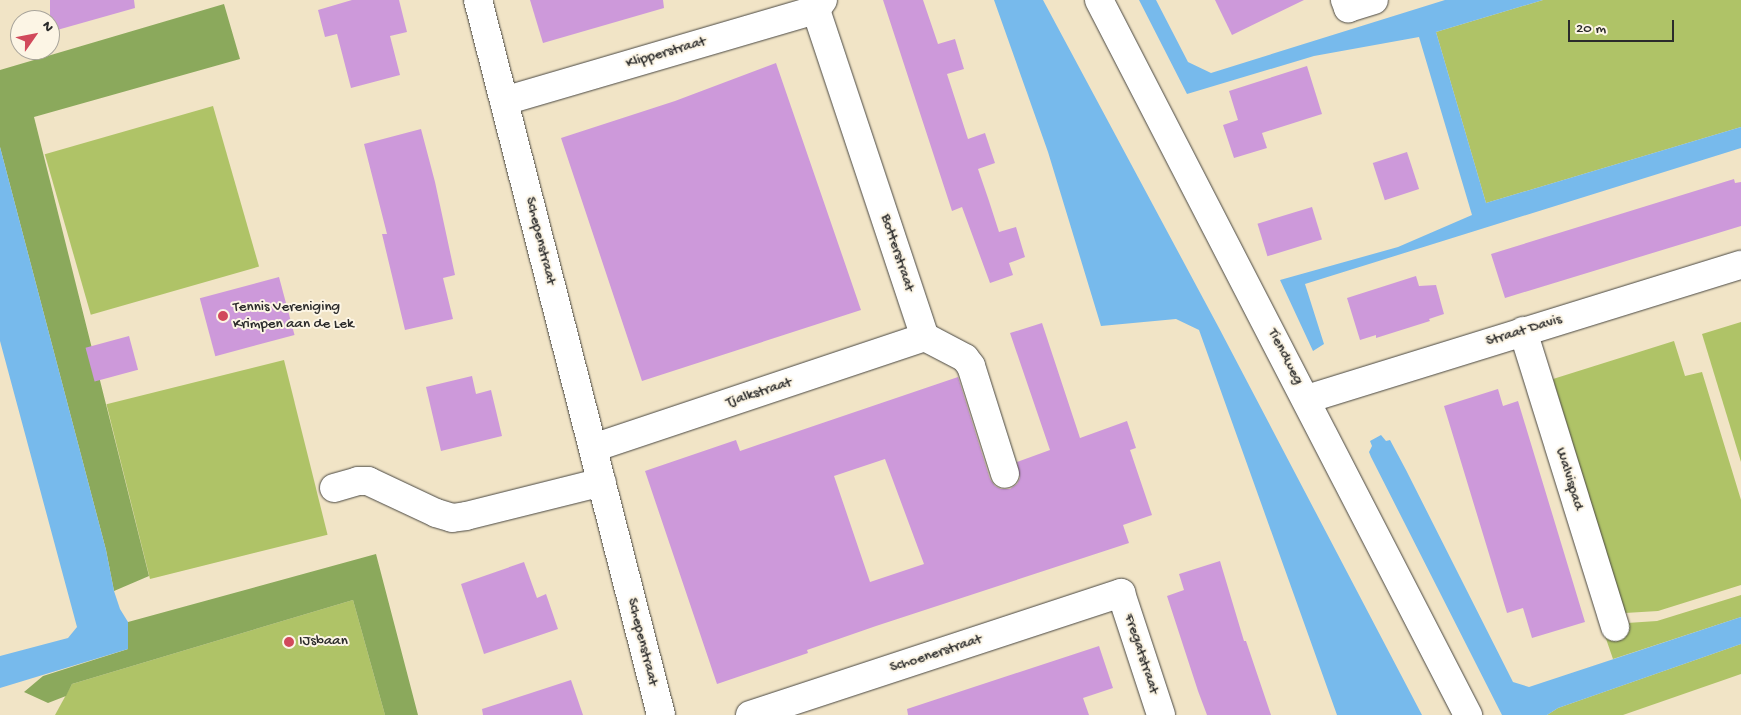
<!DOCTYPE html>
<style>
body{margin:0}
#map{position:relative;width:1741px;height:715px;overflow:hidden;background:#f1e4c6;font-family:"Gochi Hand",sans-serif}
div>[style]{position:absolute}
.green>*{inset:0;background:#afc367;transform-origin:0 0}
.forest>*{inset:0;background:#8ba95c}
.water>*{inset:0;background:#77baec}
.building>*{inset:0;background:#cd99da;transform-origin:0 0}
.roads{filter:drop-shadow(0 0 1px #494742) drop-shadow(0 0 1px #494742)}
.minor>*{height:28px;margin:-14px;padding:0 14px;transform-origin:14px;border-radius:14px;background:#fff}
.dots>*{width:14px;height:14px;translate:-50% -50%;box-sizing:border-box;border:2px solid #fcf5e5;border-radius:50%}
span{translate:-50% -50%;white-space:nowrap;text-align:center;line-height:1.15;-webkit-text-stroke:4px #fcf5e5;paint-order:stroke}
.street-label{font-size:15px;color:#2b2b2b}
.poi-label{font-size:15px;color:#2b2b2b}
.left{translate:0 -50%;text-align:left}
.north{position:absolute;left:10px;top:10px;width:50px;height:50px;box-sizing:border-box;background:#fcf5e5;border:1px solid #a8a49b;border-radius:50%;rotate:57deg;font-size:14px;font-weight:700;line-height:20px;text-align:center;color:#2b2b2b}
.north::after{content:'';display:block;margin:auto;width:18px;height:22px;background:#d1495b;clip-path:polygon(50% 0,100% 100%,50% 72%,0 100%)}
.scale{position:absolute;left:1568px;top:20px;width:106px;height:22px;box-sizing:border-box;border:2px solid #2b2b2b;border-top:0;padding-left:6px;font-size:15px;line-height:18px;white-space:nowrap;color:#2b2b2b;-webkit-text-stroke:4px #fcf5e5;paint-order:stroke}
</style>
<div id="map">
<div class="green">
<i style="clip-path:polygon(1543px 0,1741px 0,1741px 127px,1486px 203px,1436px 32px)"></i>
<i style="left:213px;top:106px;width:167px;height:175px;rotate:74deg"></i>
<i style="clip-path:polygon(1741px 322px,1741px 462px,1702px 334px)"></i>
<i style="clip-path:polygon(1674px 341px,1685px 376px,1702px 372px,1741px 500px,1741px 585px,1658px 611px,1625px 613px,1553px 379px)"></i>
<i style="left:284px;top:360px;width:180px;height:183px;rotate:76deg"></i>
<i style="clip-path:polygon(1741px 595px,1741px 617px,1613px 659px,1604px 633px,1627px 623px,1657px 621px)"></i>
<i style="clip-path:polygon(353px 600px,385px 715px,55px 715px,72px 684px)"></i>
<i style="clip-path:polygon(1741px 644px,1741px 674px,1623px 715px,1547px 715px,1558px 708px)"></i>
</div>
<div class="forest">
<i style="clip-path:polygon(224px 4px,240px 59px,34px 117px,149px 576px,114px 591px,106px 550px,0 147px,0 70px)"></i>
<i style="clip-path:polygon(376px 554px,418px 715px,385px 715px,353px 600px,72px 684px,66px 696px,48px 703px,24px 692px,43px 676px,128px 649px,128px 622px)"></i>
</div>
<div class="water">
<i style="clip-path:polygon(994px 0,1043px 0,1219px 328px,1422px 715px,1337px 715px,1199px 330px,1176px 319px,1101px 326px,1048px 152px)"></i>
<i style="clip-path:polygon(1139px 0,1156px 0,1188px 62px,1211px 73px,1445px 0,1543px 0,1436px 32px,1486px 203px,1741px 127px,1741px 148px,1305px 284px,1324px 344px,1313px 351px,1280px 280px,1398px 247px,1472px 215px,1419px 37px,1314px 56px,1187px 94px)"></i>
<i style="clip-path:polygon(0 147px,106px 550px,114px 591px,120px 609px,128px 622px,128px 649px,0 688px,0 656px,68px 638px,77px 627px,0 341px)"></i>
<i style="clip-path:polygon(1381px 435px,1386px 441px,1390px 440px,1406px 470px,1513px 682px,1529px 687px,1741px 617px,1741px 644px,1558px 708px,1547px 715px,1502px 715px,1371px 457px,1369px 452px,1372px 446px,1370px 441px)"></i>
</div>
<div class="building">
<i style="clip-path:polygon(50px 0,134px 0,135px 8px,50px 32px)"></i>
<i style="clip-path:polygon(352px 0,399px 0,407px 32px,390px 36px,400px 75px,351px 88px,337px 34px,325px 37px,318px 10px)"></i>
<i style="clip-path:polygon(530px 0,663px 0,664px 8px,543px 43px)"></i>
<i style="clip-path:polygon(883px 0,923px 0,938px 44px,955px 39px,964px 69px,947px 74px,968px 139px,985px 133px,995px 163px,978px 169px,989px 201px,999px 232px,1016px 227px,1025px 257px,1009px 263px,1013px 275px,990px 283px,962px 207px,952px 211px)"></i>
<i style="clip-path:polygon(1215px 0,1304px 0,1232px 35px)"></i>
<i style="clip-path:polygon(776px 63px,861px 310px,642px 381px,561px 138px,675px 101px)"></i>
<i style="clip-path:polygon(1307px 66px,1322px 114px,1262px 133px,1267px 148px,1234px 158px,1223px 125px,1238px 120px,1229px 91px)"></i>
<i style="clip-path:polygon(421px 129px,435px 182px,455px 275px,443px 278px,453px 319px,405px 330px,382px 234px,387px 234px,364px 144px)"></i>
<i style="left:1407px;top:152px;width:39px;height:36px;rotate:72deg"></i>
<i style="clip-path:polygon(1734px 179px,1735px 183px,1741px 182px,1741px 226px,1505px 298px,1491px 254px)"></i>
<i style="left:1312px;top:207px;width:34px;height:57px;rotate:73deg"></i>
<i style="clip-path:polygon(1416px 276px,1419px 286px,1436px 285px,1444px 314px,1429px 319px,1430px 321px,1376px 338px,1376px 335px,1360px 340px,1347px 298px)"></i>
<i style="left:279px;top:277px;width:60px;height:82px;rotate:75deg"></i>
<i style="clip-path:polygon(evenodd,1042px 323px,1080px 438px,1127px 421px,1136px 448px,1130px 450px,1152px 515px,1123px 525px,1129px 543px,876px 626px,807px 650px,808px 653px,717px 684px,645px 471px,736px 440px,740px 451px,958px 377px,990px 479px,995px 486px,1001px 489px,1010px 489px,1017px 484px,1020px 478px,1017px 462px,1050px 450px,1010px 333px,1042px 323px,885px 459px,924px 564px,870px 582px,834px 476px,885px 459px)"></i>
<i style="left:129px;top:336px;width:35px;height:45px;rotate:75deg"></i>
<i style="clip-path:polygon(472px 376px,476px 394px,491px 390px,502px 436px,441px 451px,426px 387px)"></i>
<i style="clip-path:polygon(1498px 389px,1503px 406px,1518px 401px,1585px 622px,1532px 638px,1523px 608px,1507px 613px,1444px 406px)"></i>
<i style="clip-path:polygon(1220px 561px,1244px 641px,1246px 641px,1271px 715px,1207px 715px,1198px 691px,1167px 596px,1184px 590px,1179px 574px)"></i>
<i style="clip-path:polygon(524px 562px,537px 598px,546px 594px,558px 629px,484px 654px,461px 584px)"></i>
<i style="clip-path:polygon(1099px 646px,1113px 688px,1083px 698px,1089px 715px,908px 715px,907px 709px)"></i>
<i style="clip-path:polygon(571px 680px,583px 715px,483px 715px,482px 709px)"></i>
</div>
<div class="roads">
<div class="minor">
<i style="left:478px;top:0;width:738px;rotate:75.64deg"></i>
<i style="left:1099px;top:0;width:805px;rotate:62.7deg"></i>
<i style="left:1345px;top:0;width:9px;rotate:69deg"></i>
<i style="left:1348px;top:8px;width:27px;rotate:-17deg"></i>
<i style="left:816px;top:10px;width:345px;rotate:71.6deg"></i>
<i style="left:925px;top:337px;width:45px;rotate:27.7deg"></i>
<i style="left:965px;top:358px;width:10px;rotate:53deg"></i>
<i style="left:971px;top:366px;width:113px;rotate:72.5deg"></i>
<i style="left:504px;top:101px;width:325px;rotate:-16.3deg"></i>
<i style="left:816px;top:10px;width:12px;rotate:-55deg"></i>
<i style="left:1523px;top:331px;width:310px;rotate:72.7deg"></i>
<i style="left:1307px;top:399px;width:454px;rotate:-17.2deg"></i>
<i style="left:593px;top:448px;width:350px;rotate:-18.5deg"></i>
<i style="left:334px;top:488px;width:25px;rotate:-16deg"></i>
<i style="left:358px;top:481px;width:10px"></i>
<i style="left:368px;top:481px;width:75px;rotate:25.2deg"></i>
<i style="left:436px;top:513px;width:17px;rotate:17deg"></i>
<i style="left:452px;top:518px;width:14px;rotate:-8deg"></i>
<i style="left:466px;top:516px;width:140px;rotate:-14deg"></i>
<i style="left:750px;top:715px;width:391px;rotate:-18.2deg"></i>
<i style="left:1121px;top:593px;width:128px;rotate:71.8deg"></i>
</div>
</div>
<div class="dots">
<i style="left:223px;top:316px;background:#d1495b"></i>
<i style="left:289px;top:642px;background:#d1495b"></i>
</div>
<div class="street-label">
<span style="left:666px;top:53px;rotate:-16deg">Klipperstraat</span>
<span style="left:540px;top:241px;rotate:76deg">Schepenstraat</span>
<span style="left:897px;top:253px;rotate:72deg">Botterstraat</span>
<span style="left:1524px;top:331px;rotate:-17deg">Straat Davis</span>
<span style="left:1285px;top:357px;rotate:63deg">Tiendweg</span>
<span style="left:759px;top:393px;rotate:-18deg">Tjalkstraat</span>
<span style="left:1569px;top:479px;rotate:73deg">Walvispad</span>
<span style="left:642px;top:642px;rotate:76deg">Schepenstraat</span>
<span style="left:936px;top:654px;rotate:-18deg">Schoenerstraat</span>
<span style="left:1141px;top:654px;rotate:72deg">Fregatstraat</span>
</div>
<div class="poi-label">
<span class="left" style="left:233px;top:316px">Tennis Vereniging<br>Krimpen aan de Lek</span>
<span class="left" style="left:299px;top:642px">IJsbaan</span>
</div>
<div class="north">N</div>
<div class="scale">20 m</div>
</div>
